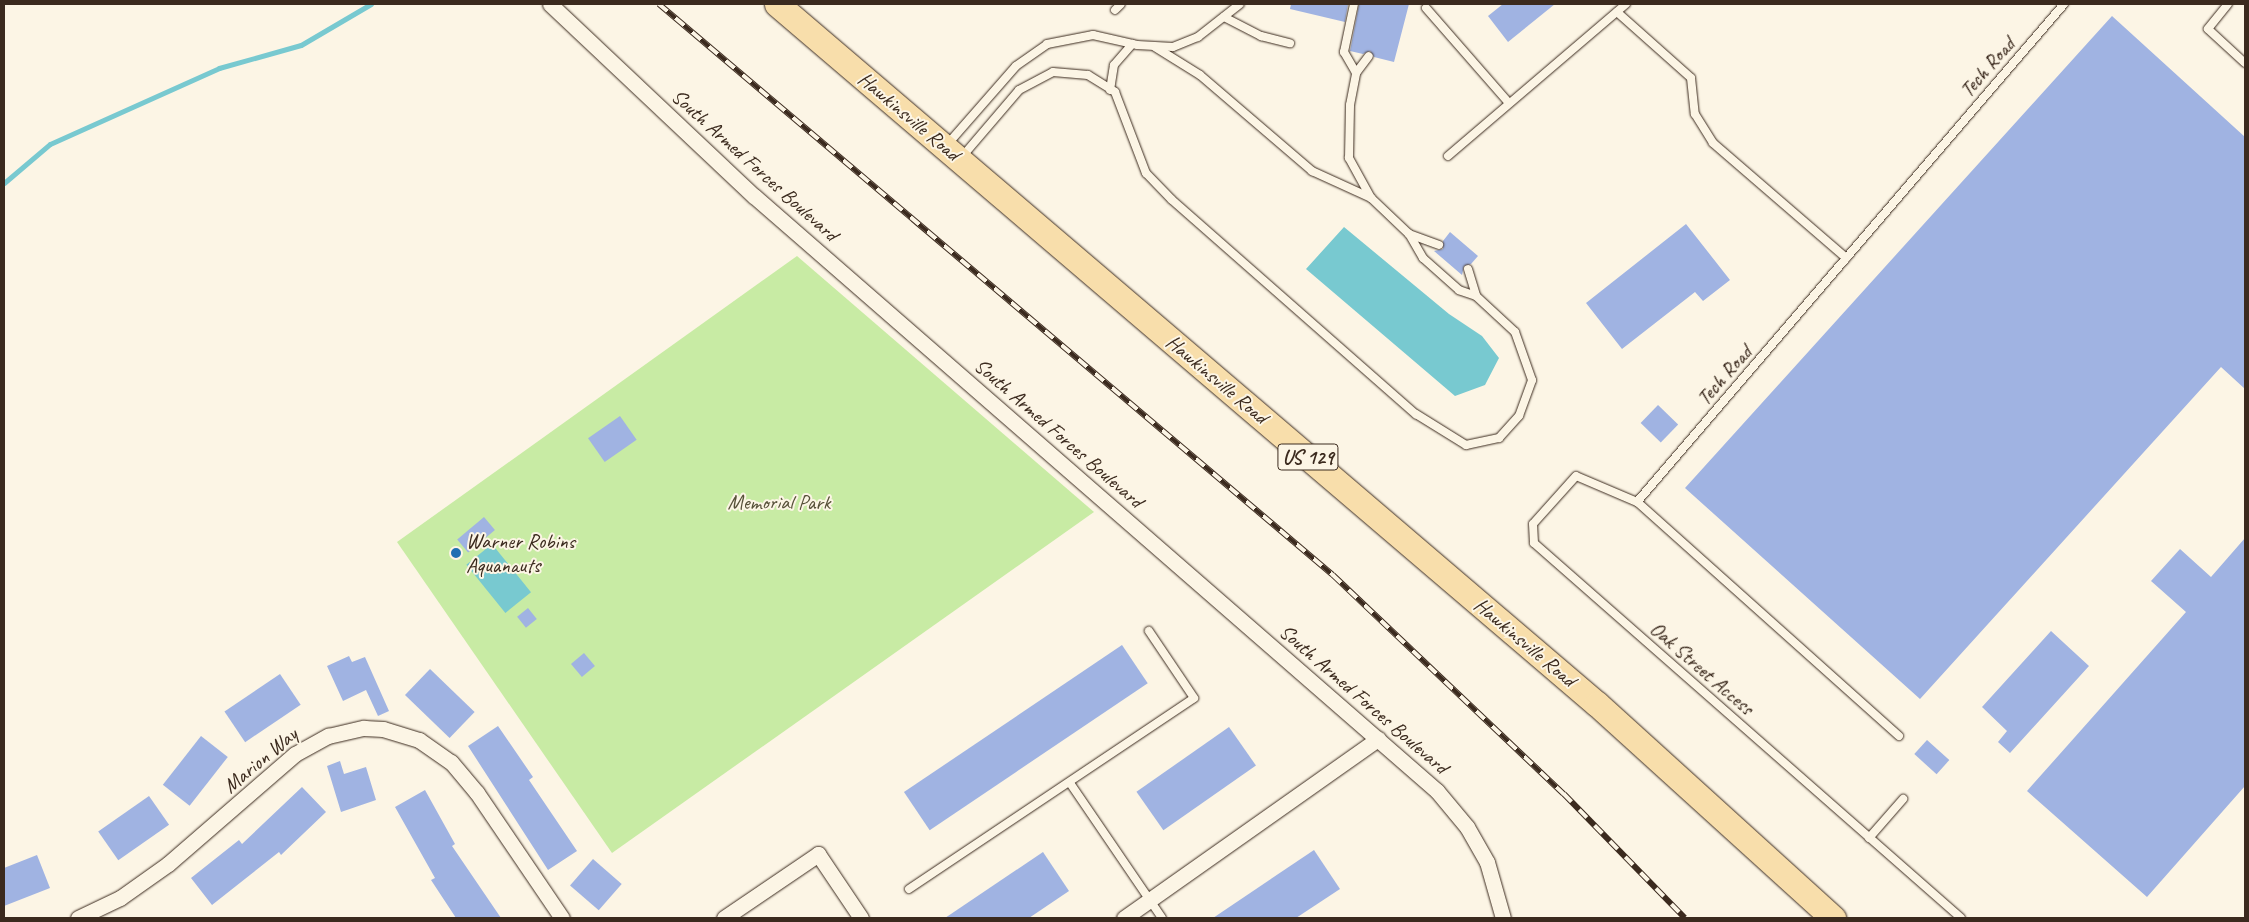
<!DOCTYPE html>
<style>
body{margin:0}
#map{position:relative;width:2249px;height:922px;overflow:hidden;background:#fcf5e5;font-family:Caveat,sans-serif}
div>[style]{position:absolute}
.green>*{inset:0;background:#c8eba4}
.water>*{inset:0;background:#78c9d0;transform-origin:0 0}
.stream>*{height:5px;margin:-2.5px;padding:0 2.5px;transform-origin:2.5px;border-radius:2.5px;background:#78c9d0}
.building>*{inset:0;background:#a0b3e2;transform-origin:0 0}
.roads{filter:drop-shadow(0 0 1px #3b2a1e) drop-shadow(0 0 1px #3b2a1e)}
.service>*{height:8px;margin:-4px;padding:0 4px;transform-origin:4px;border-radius:4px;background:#fcf5e5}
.minor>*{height:15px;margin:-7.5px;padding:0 7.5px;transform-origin:7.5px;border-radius:7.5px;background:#fcf5e5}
.primary>*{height:25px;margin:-12.5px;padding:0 12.5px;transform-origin:12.5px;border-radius:12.5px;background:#f8deab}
.rail>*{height:5.5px;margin-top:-2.75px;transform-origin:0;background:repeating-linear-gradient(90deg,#fcf5e5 0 11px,#3b2a1e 0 22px);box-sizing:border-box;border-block:1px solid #3b2a1e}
.dots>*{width:14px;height:14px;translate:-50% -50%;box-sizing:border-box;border:2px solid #fcf5e5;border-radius:50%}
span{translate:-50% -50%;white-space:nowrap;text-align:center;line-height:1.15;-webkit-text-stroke:4px #fcf5e5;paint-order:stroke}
.shield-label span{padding:1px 4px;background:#fcf5e5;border:1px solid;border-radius:4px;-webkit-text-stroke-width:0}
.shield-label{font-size:20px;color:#3b2a1e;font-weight:700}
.street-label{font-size:21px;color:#3b2a1e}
.park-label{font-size:21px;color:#575139}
.poi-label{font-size:21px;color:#3b2a1e}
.left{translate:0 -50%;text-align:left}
.frame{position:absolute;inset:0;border:5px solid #3b2a1e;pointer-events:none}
</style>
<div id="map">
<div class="green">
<i style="clip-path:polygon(797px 256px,1094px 512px,612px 853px,397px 542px)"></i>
</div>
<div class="water">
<i style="clip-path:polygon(1344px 227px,1449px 314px,1482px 336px,1499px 358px,1485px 385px,1455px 396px,1306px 269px)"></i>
<i style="left:492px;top:544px;width:62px;height:33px;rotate:51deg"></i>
</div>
<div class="stream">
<i style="left:4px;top:183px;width:60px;rotate:-40.3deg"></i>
<i style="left:50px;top:144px;width:185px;rotate:-24.2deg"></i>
<i style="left:219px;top:68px;width:85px;rotate:-15.7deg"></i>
<i style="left:301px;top:45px;width:81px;rotate:-30.4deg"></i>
</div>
<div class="building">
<i style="clip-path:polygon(1291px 4px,1348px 4px,1345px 22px,1290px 9px)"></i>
<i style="clip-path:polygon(1359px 4px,1409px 4px,1394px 62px,1374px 57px,1370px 51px,1363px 54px,1350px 51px)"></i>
<i style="clip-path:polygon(1503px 4px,1555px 4px,1508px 42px,1488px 16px)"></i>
<i style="clip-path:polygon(2112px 16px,2245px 137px,2245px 389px,2221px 367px,1920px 699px,1685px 488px)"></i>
<i style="clip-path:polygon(1686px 224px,1730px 280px,1703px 301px,1695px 292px,1622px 349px,1586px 303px)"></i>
<i style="clip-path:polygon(1450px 232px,1478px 256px,1471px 264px,1464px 266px,1462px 275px,1434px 251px,1443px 249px,1443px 241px)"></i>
<i style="left:1658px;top:405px;width:28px;height:25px;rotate:44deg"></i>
<i style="left:620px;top:416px;width:29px;height:39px;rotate:55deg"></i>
<i style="left:484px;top:517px;width:17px;height:35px;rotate:50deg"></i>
<i style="clip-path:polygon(2245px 538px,2245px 786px,2147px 897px,2027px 791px,2186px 612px,2151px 581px,2180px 549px,2211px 577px)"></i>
<i style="left:528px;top:608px;width:14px;height:14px;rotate:51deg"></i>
<i style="clip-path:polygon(2051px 631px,2089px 666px,2010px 753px,1998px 742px,2007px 731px,1982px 707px)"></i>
<i style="left:1122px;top:645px;width:46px;height:263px;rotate:56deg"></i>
<i style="left:584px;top:653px;width:17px;height:17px;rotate:50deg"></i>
<i style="clip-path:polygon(349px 656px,352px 662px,365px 657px,389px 711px,378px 716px,366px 690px,343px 701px,327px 666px)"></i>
<i style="left:430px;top:669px;width:62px;height:36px;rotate:44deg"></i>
<i style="left:280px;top:674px;width:37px;height:67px;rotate:56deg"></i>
<i style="clip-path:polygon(498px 726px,533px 777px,529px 780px,577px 851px,548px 870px,468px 746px)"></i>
<i style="left:1229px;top:727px;width:47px;height:113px;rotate:55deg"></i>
<i style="left:201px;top:736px;width:34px;height:62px;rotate:38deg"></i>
<i style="left:1927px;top:740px;width:30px;height:19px;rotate:42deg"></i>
<i style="clip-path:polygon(340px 761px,344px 774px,366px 767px,376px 800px,341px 812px,327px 766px)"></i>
<i style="clip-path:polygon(302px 787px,326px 812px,281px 855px,279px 852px,212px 905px,191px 878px,239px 840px,242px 844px)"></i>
<i style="clip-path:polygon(425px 790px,455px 844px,452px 846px,501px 918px,456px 918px,431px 880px,435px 878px,395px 807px)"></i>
<i style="left:149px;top:796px;width:35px;height:62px;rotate:55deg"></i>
<i style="clip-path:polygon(1314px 850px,1340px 889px,1296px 918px,1213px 918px)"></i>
<i style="clip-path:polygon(1043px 852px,1069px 891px,1029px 918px,945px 918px)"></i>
<i style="clip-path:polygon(37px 855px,50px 888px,4px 906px,4px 868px)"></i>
<i style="left:593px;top:859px;width:38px;height:35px;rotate:41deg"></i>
</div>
<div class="roads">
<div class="service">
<i style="left:1354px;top:4px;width:49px;rotate:101.8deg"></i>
<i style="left:1344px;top:52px;width:24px;rotate:60deg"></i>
<i style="left:2228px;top:4px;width:32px;rotate:129deg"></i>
<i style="left:2208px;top:29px;width:50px;rotate:42.6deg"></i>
<i style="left:1426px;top:8px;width:126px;rotate:48.9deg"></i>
<i style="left:1115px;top:10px;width:8px;rotate:-45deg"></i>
<i style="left:1617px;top:12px;width:99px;rotate:41.7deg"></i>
<i style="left:1691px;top:78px;width:36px;rotate:84deg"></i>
<i style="left:1695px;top:114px;width:34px;rotate:58deg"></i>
<i style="left:1713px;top:143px;width:176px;rotate:40.8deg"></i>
<i style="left:1224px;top:17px;width:42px;rotate:27.2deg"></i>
<i style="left:1261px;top:36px;width:30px;rotate:14deg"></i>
<i style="left:1155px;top:47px;width:53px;rotate:31.9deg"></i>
<i style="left:1200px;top:75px;width:148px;rotate:40.6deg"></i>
<i style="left:1312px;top:171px;width:65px;rotate:24.6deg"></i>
<i style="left:1110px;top:90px;width:25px;rotate:-81deg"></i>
<i style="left:1114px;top:65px;width:28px;rotate:-49deg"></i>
<i style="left:946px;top:146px;width:106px;rotate:-48.8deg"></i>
<i style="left:1016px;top:66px;width:38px;rotate:-35deg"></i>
<i style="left:1047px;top:44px;width:47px;rotate:-11.1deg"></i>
<i style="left:1093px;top:35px;width:45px;rotate:12.8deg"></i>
<i style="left:1137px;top:45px;width:36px;rotate:3deg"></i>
<i style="left:1173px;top:47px;width:27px;rotate:-22deg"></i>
<i style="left:1198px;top:37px;width:53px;rotate:-38.2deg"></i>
<i style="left:1448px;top:156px;width:234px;rotate:-40.5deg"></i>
<i style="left:961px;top:158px;width:89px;rotate:-49.5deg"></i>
<i style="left:1019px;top:90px;width:38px;rotate:-28deg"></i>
<i style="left:1053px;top:72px;width:35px;rotate:5deg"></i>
<i style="left:1088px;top:75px;width:32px;rotate:32deg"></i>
<i style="left:1115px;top:92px;width:87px;rotate:69.1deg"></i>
<i style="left:1146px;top:173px;width:37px;rotate:46deg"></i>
<i style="left:1172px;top:200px;width:325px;rotate:41.3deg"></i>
<i style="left:1416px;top:414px;width:59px;rotate:31.8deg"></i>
<i style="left:1466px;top:445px;width:34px;rotate:-12deg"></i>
<i style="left:1499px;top:438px;width:30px;rotate:-48deg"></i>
<i style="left:1519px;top:416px;width:38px;rotate:-70deg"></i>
<i style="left:1532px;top:380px;width:51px;rotate:-109.5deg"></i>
<i style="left:1515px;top:332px;width:53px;rotate:-137.3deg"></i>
<i style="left:1476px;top:296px;width:18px;rotate:-161deg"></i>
<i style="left:1459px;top:290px;width:48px;rotate:-138.4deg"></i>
<i style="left:1423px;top:258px;width:28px;rotate:-120deg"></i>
<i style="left:1409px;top:234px;width:52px;rotate:-136.5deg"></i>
<i style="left:1371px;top:198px;width:46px;rotate:-118.8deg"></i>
<i style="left:1349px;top:158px;width:53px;rotate:-88.9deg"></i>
<i style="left:1350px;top:105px;width:33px;rotate:-79deg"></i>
<i style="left:1356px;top:73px;width:21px;rotate:-53deg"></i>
<i style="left:1409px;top:234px;width:32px;rotate:20deg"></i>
<i style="left:1468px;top:269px;width:28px;rotate:73deg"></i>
<i style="left:1637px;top:502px;width:66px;rotate:-156.9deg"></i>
<i style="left:1576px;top:476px;width:64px;rotate:131.9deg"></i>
<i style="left:1533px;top:524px;width:19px;rotate:87deg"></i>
<i style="left:1534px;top:543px;width:568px;rotate:41.29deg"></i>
<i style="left:1899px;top:736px;width:351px;rotate:-138.2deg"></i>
<i style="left:1637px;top:502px;width:656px;rotate:-49.39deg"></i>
<i style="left:1070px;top:783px;width:163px;rotate:55.7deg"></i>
<i style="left:1869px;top:838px;width:52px;rotate:-48.9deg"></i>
<i style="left:909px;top:889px;width:343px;rotate:-33.8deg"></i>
<i style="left:1194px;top:698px;width:81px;rotate:-123.9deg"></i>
</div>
<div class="minor">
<i style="left:550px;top:4px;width:280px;rotate:43.3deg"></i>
<i style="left:754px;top:196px;width:906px;rotate:41.06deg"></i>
<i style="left:1437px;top:791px;width:47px;rotate:50.2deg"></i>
<i style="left:1467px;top:827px;width:40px;rotate:60.3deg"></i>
<i style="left:1487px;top:862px;width:58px;rotate:74.1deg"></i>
<i style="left:78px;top:918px;width:47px;rotate:-25.5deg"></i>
<i style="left:120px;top:898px;width:59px;rotate:-35.3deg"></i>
<i style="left:168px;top:864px;width:168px;rotate:-40.9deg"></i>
<i style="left:295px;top:754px;width:38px;rotate:-29deg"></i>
<i style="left:328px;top:736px;width:37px;rotate:-13deg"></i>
<i style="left:364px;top:728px;width:19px;rotate:3deg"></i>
<i style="left:383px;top:729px;width:38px;rotate:17deg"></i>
<i style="left:419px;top:740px;width:39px;rotate:35deg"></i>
<i style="left:451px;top:762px;width:40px;rotate:50deg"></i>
<i style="left:477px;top:793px;width:151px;rotate:55.8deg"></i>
<i style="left:724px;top:918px;width:114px;rotate:-34.2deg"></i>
<i style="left:818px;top:854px;width:77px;rotate:56.1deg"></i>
<i style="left:1124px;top:918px;width:311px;rotate:-35.2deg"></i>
</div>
<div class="primary">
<i style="left:777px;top:4px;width:1078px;rotate:40.49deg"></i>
<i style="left:1597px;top:704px;width:319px;rotate:42.2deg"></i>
</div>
</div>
<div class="rail">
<i style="left:659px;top:4px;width:883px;rotate:40.27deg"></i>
<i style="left:1333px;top:575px;width:318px;rotate:43.5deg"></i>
<i style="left:1564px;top:794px;width:173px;rotate:45.7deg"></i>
</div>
<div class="dots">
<i style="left:456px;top:553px;background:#1f6fb2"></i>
</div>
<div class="shield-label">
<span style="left:1308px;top:457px">US 129</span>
</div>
<div class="street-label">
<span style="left:1987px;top:67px;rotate:-49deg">Tech Road</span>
<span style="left:909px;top:116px;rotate:40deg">Hawkinsville Road</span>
<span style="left:755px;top:165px;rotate:42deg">South Armed Forces Boulevard</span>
<span style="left:1724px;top:375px;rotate:-49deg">Tech Road</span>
<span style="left:1217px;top:379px;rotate:40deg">Hawkinsville Road</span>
<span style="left:1059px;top:433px;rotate:41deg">South Armed Forces Boulevard</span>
<span style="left:1525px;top:642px;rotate:40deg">Hawkinsville Road</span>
<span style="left:1702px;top:668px;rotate:41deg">Oak Street Access</span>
<span style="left:1364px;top:699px;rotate:41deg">South Armed Forces Boulevard</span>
<span style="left:260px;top:760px;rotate:-40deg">Marion Way</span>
</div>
<div class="park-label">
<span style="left:779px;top:502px">Memorial Park</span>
</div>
<div class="poi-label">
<span class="left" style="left:466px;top:553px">Warner Robins<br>Aquanauts</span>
</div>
<div class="frame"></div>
</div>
